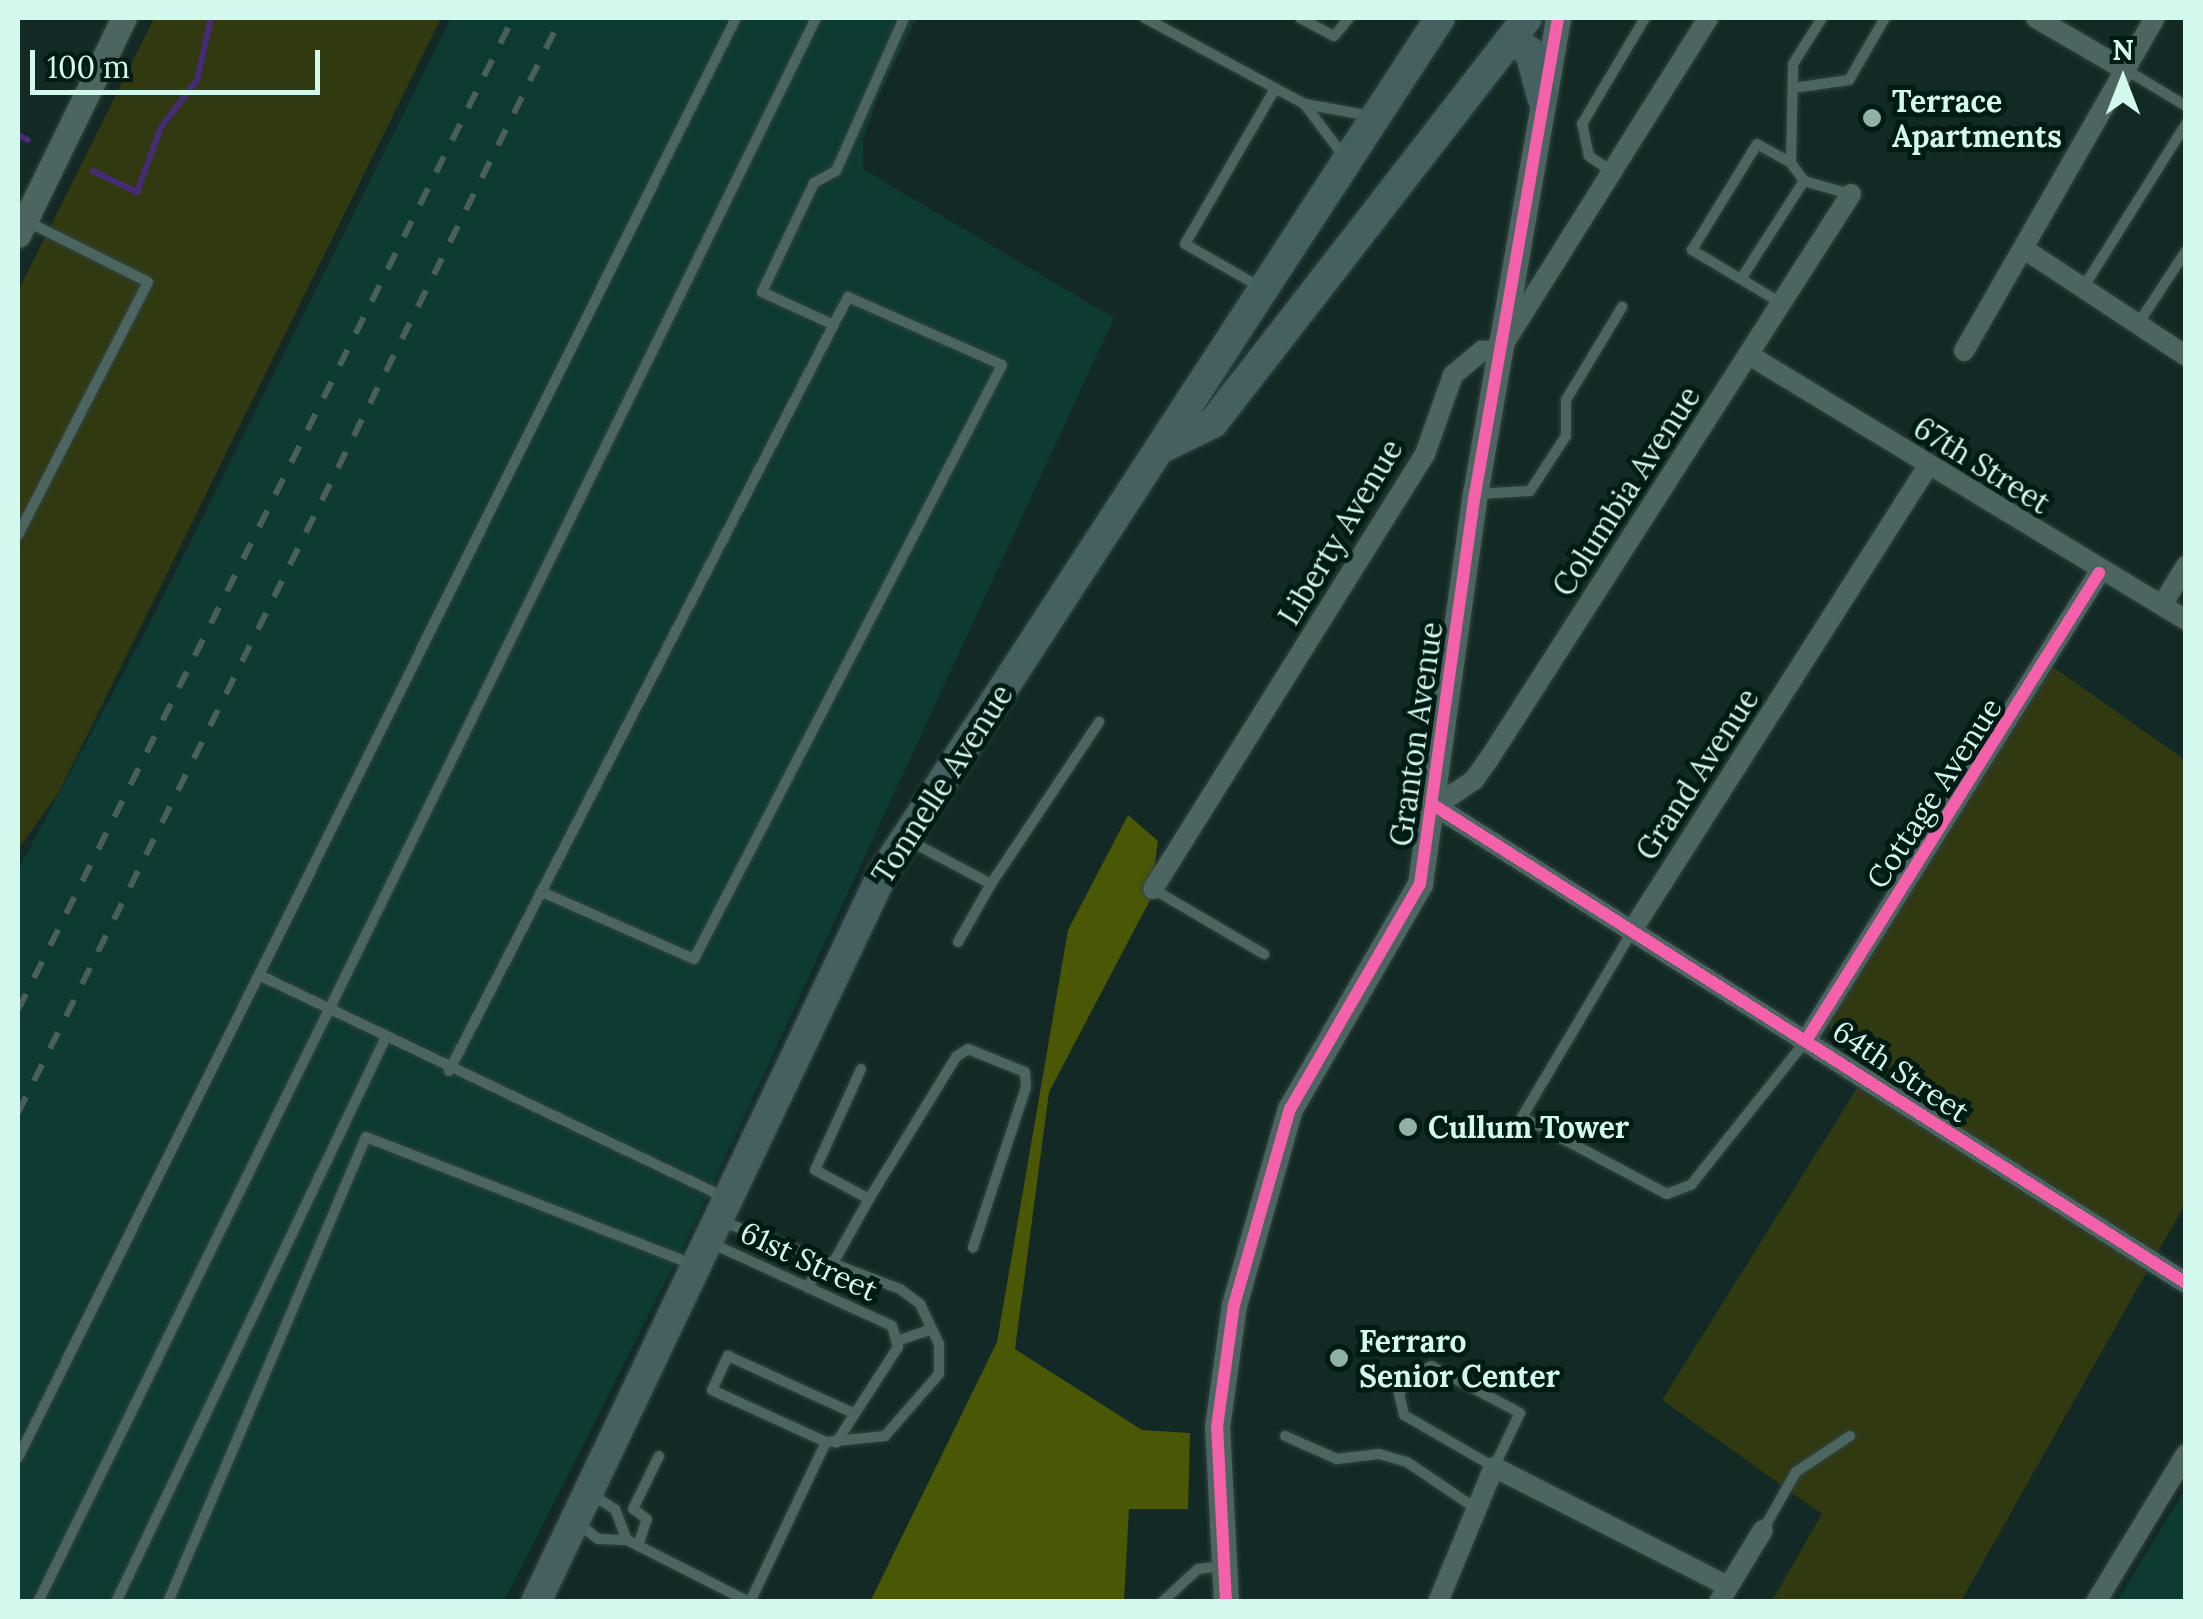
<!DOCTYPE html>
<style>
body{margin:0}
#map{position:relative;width:2203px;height:1619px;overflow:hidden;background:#132925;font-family:Lora,serif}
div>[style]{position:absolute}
.built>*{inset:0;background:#0d3a32}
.green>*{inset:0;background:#313911}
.forest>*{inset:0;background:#4a5705}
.stream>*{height:6px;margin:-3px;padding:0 3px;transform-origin:3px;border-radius:3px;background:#462b76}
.roads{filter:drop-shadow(0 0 2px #31443f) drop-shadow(0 0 2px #31443f)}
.service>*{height:10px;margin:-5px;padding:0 5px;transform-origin:5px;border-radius:5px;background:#4c6560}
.minor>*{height:20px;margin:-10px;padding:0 10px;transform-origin:10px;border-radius:10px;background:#4c6560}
.tertiary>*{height:25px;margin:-12.5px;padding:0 12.5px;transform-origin:12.5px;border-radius:12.5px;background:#4c6560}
.primary>*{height:30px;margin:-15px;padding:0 15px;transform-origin:15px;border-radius:15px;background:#456060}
.rail>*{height:6px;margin-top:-3px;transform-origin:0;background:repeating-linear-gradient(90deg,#4a5f5b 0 18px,transparent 0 36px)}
.cycleway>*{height:12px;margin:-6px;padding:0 6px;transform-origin:6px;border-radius:6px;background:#f560ab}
.dots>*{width:28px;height:28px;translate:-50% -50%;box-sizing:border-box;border:5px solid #001a14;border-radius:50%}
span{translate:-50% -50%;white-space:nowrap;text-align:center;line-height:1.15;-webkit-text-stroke:10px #001a14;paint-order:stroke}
.poi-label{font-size:30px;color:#d3f8ee;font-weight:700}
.left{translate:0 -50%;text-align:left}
.street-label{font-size:30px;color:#d3f8ee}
.frame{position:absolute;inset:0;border:20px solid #d3f8ee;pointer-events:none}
.north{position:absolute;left:2073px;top:30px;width:100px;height:100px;-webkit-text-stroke:8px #001a14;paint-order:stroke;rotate:0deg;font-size:28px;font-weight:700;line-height:40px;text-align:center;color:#d3f8ee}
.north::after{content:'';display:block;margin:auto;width:35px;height:45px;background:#d3f8ee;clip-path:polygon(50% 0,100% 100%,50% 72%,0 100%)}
.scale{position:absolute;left:30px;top:50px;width:290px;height:45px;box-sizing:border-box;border:5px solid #d3f8ee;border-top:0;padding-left:12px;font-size:30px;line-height:35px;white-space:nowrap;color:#d3f8ee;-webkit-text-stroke:8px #001a14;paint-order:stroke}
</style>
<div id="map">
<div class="built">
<i style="clip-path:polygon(451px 18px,917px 18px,878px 97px,863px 140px,863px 169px,1114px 318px,696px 1221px,504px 1601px,18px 1602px,18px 870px,146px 631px)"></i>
<i style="clip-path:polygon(2185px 1489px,2185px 1601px,2117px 1601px)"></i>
</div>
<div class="green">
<i style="clip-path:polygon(154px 18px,441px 18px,58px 794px,18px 849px,18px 291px)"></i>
<i style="clip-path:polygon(2053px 667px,2185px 760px,2185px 1204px,1961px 1601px,1772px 1601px,1822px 1514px,1662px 1400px,1874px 1061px,1830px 1032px,1830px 1021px)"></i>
</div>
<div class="forest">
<i style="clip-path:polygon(1128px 815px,1158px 841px,1150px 900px,1049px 1092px,1015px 1349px,1142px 1430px,1190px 1433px,1188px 1509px,1129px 1509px,1124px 1601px,870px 1602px,997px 1342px,1068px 930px)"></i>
</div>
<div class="stream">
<i style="left:18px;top:135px;width:11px;rotate:27deg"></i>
<i style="left:93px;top:171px;width:49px;rotate:25.5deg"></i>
<i style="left:137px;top:192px;width:69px;rotate:-69.7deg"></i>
<i style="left:161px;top:127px;width:59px;rotate:-52.5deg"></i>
<i style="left:197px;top:80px;width:64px;rotate:-77.3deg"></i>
</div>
<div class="roads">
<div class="service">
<i style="left:1145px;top:18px;width:182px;rotate:28.3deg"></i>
<i style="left:1305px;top:104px;width:67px;rotate:10.3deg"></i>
<i style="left:1300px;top:18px;width:38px;rotate:28deg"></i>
<i style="left:1334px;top:36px;width:23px;rotate:-50deg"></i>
<i style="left:2128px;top:71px;width:68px;rotate:31.1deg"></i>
<i style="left:1793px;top:88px;width:57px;rotate:-8.1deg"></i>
<i style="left:1849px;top:80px;width:72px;rotate:-59.9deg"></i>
<i style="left:1305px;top:105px;width:63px;rotate:52.8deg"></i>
<i style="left:1791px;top:163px;width:99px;rotate:-88.8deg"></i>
<i style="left:1793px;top:64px;width:54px;rotate:-57.8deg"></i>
<i style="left:1611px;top:171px;width:27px;rotate:-146deg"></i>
<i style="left:1589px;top:156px;width:33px;rotate:-102deg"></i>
<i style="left:1582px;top:124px;width:123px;rotate:-59.3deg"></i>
<i style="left:1741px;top:279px;width:117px;rotate:-57.3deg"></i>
<i style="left:1260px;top:287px;width:86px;rotate:-150.2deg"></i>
<i style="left:1185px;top:244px;width:179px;rotate:-59.9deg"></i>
<i style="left:2083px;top:288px;width:194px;rotate:-57.9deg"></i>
<i style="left:1781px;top:303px;width:104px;rotate:-149.2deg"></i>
<i style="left:1692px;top:250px;width:124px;rotate:-58.5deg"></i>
<i style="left:1757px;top:144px;width:39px;rotate:29deg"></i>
<i style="left:1791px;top:163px;width:22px;rotate:54deg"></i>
<i style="left:1804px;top:181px;width:48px;rotate:15.8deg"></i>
<i style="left:2138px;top:324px;width:87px;rotate:-56.7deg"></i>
<i style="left:834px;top:325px;width:79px;rotate:-155.4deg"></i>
<i style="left:762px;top:292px;width:121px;rotate:-64.5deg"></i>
<i style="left:814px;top:183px;width:25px;rotate:-29deg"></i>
<i style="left:836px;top:171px;width:167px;rotate:-66deg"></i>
<i style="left:1476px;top:494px;width:54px;rotate:-3.2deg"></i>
<i style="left:1530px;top:491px;width:66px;rotate:-56.8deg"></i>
<i style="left:1566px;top:436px;width:36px;rotate:-90deg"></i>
<i style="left:1566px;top:400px;width:109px;rotate:-58.9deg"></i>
<i style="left:18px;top:535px;width:284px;rotate:-62.8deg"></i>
<i style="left:148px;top:282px;width:134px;rotate:-153.4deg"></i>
<i style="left:906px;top:839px;width:96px;rotate:27.9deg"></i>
<i style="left:991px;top:884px;width:195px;rotate:-56.3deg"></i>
<i style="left:1153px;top:889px;width:129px;rotate:30.4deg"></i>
<i style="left:1633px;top:930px;width:217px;rotate:120.7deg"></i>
<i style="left:1522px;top:1117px;width:164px;rotate:28deg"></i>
<i style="left:1667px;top:1194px;width:26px;rotate:-21deg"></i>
<i style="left:1691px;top:1185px;width:186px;rotate:-51.5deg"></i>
<i style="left:958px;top:942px;width:67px;rotate:-60.4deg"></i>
<i style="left:259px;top:975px;width:515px;rotate:25.52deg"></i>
<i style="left:449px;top:1071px;width:871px;rotate:-62.73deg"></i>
<i style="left:848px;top:297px;width:168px;rotate:23.8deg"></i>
<i style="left:1002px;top:365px;width:669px;rotate:117.41deg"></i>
<i style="left:694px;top:959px;width:166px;rotate:-156.2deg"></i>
<i style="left:869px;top:1199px;width:167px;rotate:-58.5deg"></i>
<i style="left:956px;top:1057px;width:14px;rotate:-34deg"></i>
<i style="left:968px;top:1049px;width:61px;rotate:22deg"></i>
<i style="left:1025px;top:1072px;width:15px;rotate:86deg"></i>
<i style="left:1026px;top:1087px;width:169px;rotate:108.3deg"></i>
<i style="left:721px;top:1221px;width:191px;rotate:20.8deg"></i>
<i style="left:900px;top:1289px;width:25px;rotate:37deg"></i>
<i style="left:920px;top:1304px;width:44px;rotate:64.6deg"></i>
<i style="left:939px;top:1344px;width:30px;rotate:90deg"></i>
<i style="left:939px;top:1374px;width:82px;rotate:131.1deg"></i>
<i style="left:885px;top:1436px;width:59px;rotate:174.2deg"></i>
<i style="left:826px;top:1442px;width:125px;rotate:-155.5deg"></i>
<i style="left:712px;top:1390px;width:38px;rotate:-65deg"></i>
<i style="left:728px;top:1356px;width:135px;rotate:24.5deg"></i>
<i style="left:711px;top:1243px;width:199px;rotate:24.6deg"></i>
<i style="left:892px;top:1326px;width:22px;rotate:74deg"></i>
<i style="left:898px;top:1347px;width:114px;rotate:122.9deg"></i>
<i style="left:832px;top:1265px;width:76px;rotate:-60.7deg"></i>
<i style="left:869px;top:1199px;width:61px;rotate:-151.8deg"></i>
<i style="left:815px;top:1170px;width:111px;rotate:-65.5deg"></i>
<i style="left:808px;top:1288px;width:30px;rotate:-64deg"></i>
<i style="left:897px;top:1341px;width:37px;rotate:-19deg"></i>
<i style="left:1431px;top:1366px;width:101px;rotate:27.8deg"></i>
<i style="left:1520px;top:1413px;width:60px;rotate:115.7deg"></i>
<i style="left:1494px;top:1467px;width:104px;rotate:-150deg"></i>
<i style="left:1404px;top:1415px;width:22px;rotate:-103deg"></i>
<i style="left:1399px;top:1394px;width:16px;rotate:-60deg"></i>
<i style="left:1407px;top:1380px;width:28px;rotate:-30deg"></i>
<i style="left:1285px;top:1436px;width:57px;rotate:23.9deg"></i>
<i style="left:1337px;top:1459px;width:42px;rotate:-6.8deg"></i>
<i style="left:1379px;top:1454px;width:29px;rotate:16deg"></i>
<i style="left:1407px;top:1462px;width:82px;rotate:34.1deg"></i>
<i style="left:18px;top:1458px;width:1609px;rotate:-63.5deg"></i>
<i style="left:589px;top:1493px;width:31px;rotate:32deg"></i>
<i style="left:615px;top:1509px;width:33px;rotate:69deg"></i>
<i style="left:579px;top:1524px;width:24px;rotate:38deg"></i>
<i style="left:598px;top:1539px;width:29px;rotate:2deg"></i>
<i style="left:627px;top:1540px;width:137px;rotate:26.9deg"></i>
<i style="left:1763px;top:1530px;width:67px;rotate:-60.4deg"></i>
<i style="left:1796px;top:1472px;width:65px;rotate:-33.7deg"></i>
<i style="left:638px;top:1546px;width:28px;rotate:-72deg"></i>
<i style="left:647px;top:1519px;width:17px;rotate:-144deg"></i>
<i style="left:633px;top:1509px;width:59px;rotate:-63.9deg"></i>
<i style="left:38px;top:1602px;width:1765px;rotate:-63.84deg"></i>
<i style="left:116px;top:1602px;width:624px;rotate:-64.46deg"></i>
<i style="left:168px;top:1602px;width:505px;rotate:-66.94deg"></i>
<i style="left:366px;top:1137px;width:349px;rotate:21.3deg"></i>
<i style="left:750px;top:1602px;width:177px;rotate:-64.6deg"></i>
<i style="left:1162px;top:1602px;width:49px;rotate:-42.5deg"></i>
<i style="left:1198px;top:1569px;width:23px;rotate:-7deg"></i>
</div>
<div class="minor">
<i style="left:2036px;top:18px;width:105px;rotate:30.2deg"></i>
<i style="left:1851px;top:194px;width:671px;rotate:122.65deg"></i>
<i style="left:1489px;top:759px;width:26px;rotate:126deg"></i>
<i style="left:1474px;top:780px;width:47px;rotate:146.3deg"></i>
<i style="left:1435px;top:806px;width:890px;rotate:32.42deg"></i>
<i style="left:2024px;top:249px;width:194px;rotate:33.4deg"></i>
<i style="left:1964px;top:351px;width:384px;rotate:-60.2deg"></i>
<i style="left:1749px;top:355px;width:511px;rotate:31.23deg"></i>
<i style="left:2162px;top:605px;width:46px;rotate:-58.4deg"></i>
<i style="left:1153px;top:889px;width:513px;rotate:-57.98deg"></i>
<i style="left:1425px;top:454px;width:84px;rotate:-70.5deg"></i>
<i style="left:1453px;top:375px;width:38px;rotate:-40deg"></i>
<i style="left:1482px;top:351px;width:18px;rotate:-3deg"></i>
<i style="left:1500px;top:350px;width:392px;rotate:-57.9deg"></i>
<i style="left:1633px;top:929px;width:549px;rotate:-57.5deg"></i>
<i style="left:1807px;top:1039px;width:550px;rotate:-57.93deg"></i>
<i style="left:1438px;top:1602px;width:146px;rotate:-67.5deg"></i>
<i style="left:1494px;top:1467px;width:263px;rotate:27deg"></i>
<i style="left:1719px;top:1602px;width:84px;rotate:-58.6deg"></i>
<i style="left:2096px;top:1602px;width:173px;rotate:-58.7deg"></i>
</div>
<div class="tertiary">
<i style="left:18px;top:235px;width:242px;rotate:-64deg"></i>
<i style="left:1226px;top:1602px;width:175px;rotate:-92.9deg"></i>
<i style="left:1217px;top:1427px;width:123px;rotate:-82.1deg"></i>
<i style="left:1234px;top:1305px;width:204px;rotate:-74.1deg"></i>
<i style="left:1290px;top:1109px;width:260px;rotate:-60deg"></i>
<i style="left:1420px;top:884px;width:394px;rotate:-82deg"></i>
<i style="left:1475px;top:494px;width:483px;rotate:-80.1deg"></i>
</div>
<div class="primary">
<i style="left:1512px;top:40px;width:22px;rotate:34deg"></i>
<i style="left:1530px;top:52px;width:47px;rotate:75.1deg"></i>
<i style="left:1166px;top:446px;width:52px;rotate:-26.1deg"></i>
<i style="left:1213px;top:423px;width:512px;rotate:-52.21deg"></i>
<i style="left:536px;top:1602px;width:807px;rotate:-64.55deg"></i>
<i style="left:883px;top:873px;width:1020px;rotate:-56.92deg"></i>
</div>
</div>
<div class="rail">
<i style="left:18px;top:1010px;width:1109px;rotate:-63.48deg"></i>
<i style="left:18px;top:1113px;width:1222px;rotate:-63.62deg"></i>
</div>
<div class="cycleway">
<i style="left:1435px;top:806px;width:890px;rotate:32.42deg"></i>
<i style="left:1807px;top:1039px;width:550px;rotate:-57.93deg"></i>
<i style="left:1226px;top:1602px;width:175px;rotate:-92.9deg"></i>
<i style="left:1217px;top:1427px;width:123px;rotate:-82.1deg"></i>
<i style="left:1234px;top:1305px;width:204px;rotate:-74.1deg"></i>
<i style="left:1290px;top:1109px;width:260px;rotate:-60deg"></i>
<i style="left:1420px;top:884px;width:394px;rotate:-82deg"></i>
<i style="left:1475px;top:494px;width:483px;rotate:-80.1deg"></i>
</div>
<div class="dots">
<i style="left:1872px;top:118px;background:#90b0a8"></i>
<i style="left:1408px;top:1127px;background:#90b0a8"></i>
<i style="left:1339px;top:1358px;background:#90b0a8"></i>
</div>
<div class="poi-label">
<span class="left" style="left:1892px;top:118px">Terrace<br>Apartments</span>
<span class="left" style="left:1428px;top:1127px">Cullum Tower</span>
<span class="left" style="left:1359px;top:1358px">Ferraro<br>Senior Center</span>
</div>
<div class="street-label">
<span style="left:1982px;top:465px;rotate:32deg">67th Street</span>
<span style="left:1626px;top:491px;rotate:-57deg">Columbia Avenue</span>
<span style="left:1340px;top:532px;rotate:-59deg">Liberty Avenue</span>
<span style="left:1416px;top:734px;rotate:-82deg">Granton Avenue</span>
<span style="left:1697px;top:774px;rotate:-57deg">Grand Avenue</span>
<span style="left:942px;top:784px;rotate:-57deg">Tonnelle Avenue</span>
<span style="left:1934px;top:793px;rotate:-57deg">Cottage Avenue</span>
<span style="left:1901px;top:1071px;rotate:34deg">64th Street</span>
<span style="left:809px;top:1261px;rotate:25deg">61st Street</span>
</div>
<div class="frame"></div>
<div class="north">N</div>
<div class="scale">100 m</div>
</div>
